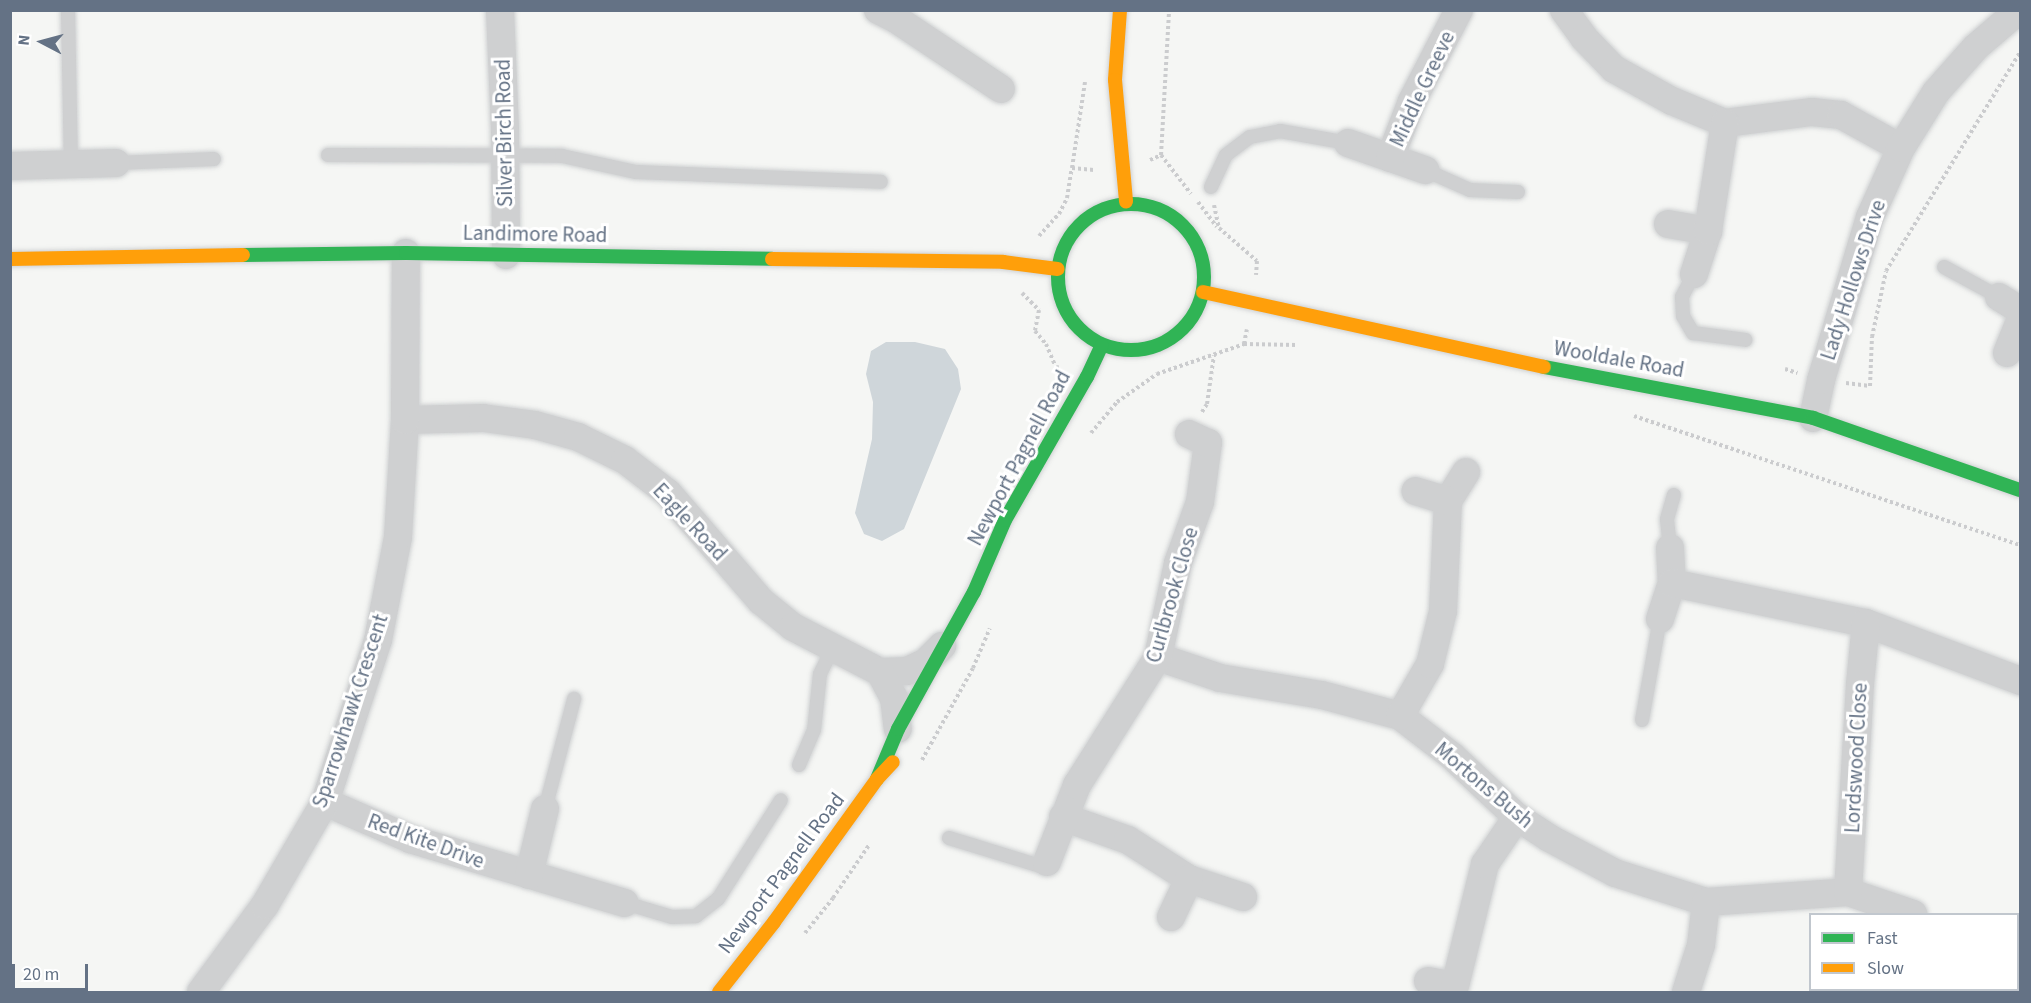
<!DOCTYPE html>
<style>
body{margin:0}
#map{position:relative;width:2031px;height:1003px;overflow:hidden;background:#f5f6f4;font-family:"Source Sans 3",sans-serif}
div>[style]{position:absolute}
.water>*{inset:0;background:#cfd6da}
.path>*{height:4px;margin-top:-2px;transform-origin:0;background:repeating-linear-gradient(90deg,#cbccce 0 3px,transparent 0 6px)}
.roads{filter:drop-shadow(0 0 2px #d0d2d3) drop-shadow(0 0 2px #d0d2d3)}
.lane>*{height:14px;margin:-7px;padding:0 7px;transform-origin:7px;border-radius:7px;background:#cfd0d1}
.street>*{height:28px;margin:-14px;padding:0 14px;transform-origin:14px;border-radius:14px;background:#cfd0d1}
.fast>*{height:14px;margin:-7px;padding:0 7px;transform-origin:7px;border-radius:7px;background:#30b455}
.fast>.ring{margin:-7px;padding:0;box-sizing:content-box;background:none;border:14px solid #30b455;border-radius:50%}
.slow>*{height:14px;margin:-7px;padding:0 7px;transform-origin:7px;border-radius:7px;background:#ff9f0a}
span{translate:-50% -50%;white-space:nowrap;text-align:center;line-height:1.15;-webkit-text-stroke:6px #fff;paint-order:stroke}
.street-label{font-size:21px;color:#647285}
.frame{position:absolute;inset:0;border:12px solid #647285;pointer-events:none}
.legend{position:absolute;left:1809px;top:913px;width:210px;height:78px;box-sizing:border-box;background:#fff;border:2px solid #c1c7ce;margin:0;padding:8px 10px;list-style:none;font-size:18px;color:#647285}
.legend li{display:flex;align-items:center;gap:12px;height:30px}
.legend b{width:30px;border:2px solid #c1c7ce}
.north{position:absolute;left:12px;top:12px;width:60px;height:60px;-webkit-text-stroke:4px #fff;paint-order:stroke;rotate:276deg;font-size:16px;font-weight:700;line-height:24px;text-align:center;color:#647285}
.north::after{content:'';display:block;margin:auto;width:21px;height:27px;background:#647285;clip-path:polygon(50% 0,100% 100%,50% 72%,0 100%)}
.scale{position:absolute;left:12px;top:964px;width:76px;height:27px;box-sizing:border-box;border:3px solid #647285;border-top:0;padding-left:8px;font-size:18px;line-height:21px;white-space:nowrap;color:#647285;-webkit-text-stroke:4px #fff;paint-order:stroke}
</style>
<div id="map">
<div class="water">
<i style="clip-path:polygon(886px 342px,915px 342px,945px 349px,958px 369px,961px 389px,904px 529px,882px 541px,864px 534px,855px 513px,872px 439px,873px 402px,866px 374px,871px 351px)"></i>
</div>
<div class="path">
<i style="left:1161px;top:155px;width:145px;rotate:-86.8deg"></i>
<i style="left:1150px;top:160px;width:12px;rotate:-24deg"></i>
<i style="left:1161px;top:155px;width:49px;rotate:52.4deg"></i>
<i style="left:1072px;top:168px;width:87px;rotate:-81.4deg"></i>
<i style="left:1198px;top:202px;width:31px;rotate:53deg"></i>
<i style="left:1214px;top:205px;width:24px;rotate:78deg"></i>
<i style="left:1219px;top:228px;width:50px;rotate:41deg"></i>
<i style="left:1257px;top:261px;width:14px;rotate:94deg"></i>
<i style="left:1039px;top:236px;width:30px;rotate:-48deg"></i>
<i style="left:1059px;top:214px;width:18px;rotate:-63deg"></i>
<i style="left:1067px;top:198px;width:30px;rotate:-81deg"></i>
<i style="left:1072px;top:168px;width:22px;rotate:5deg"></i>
<i style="left:1022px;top:293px;width:24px;rotate:45deg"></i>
<i style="left:1039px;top:310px;width:21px;rotate:101deg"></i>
<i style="left:1035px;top:331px;width:17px;rotate:50deg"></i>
<i style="left:1046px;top:344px;width:25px;rotate:67deg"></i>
<i style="left:1056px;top:367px;width:5px;rotate:11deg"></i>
<i style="left:1244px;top:344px;width:53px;rotate:1.1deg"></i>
<i style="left:1785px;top:369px;width:13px;rotate:18deg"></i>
<i style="left:1846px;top:383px;width:24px;rotate:7deg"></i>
<i style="left:1870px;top:386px;width:49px;rotate:-87.7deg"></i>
<i style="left:1872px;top:337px;width:67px;rotate:-78deg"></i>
<i style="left:1886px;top:271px;width:257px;rotate:-58.5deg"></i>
<i style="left:1202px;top:412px;width:9px;rotate:-58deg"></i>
<i style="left:1207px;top:404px;width:49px;rotate:-81.9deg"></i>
<i style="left:1634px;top:416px;width:407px;rotate:18.5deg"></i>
<i style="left:1091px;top:433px;width:40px;rotate:-50deg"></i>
<i style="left:1117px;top:402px;width:49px;rotate:-35deg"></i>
<i style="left:1157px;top:374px;width:92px;rotate:-19deg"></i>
<i style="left:1244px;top:344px;width:15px;rotate:-79deg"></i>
<i style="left:922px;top:760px;width:105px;rotate:-61deg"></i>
<i style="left:973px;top:668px;width:43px;rotate:-67deg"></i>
<i style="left:805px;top:933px;width:45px;rotate:-51.3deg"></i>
<i style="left:833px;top:898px;width:64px;rotate:-55.8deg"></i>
<i style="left:2013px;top:992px;width:2px;rotate:-63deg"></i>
</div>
<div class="roads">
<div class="lane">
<i style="left:68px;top:11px;width:153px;rotate:88.9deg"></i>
<i style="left:328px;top:155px;width:234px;rotate:0.2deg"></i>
<i style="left:562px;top:156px;width:76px;rotate:12.2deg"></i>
<i style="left:636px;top:172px;width:245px;rotate:2.3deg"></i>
<i style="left:116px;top:163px;width:98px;rotate:-2.3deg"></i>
<i style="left:1425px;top:170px;width:49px;rotate:24deg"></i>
<i style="left:1470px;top:190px;width:48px;rotate:2.4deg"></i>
<i style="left:1211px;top:187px;width:35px;rotate:-65deg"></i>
<i style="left:1226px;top:155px;width:30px;rotate:-37deg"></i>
<i style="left:1250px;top:137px;width:31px;rotate:-11deg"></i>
<i style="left:1280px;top:131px;width:69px;rotate:10deg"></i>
<i style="left:1944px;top:267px;width:63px;rotate:28.6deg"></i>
<i style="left:1694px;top:274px;width:26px;rotate:118deg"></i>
<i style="left:1682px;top:297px;width:19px;rotate:87deg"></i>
<i style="left:1683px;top:316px;width:20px;rotate:60deg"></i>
<i style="left:1693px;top:333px;width:53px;rotate:7.5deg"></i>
<i style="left:1670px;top:548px;width:29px;rotate:-96deg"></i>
<i style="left:1667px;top:519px;width:25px;rotate:-74deg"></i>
<i style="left:1642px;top:720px;width:103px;rotate:-79.9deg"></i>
<i style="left:799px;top:765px;width:38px;rotate:-67deg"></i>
<i style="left:814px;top:730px;width:56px;rotate:-83.9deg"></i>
<i style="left:820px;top:674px;width:30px;rotate:-64deg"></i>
<i style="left:545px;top:809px;width:114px;rotate:-75.2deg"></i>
<i style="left:949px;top:838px;width:95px;rotate:17.1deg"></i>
<i style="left:1040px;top:866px;width:8px;rotate:-30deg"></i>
<i style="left:625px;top:903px;width:49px;rotate:16.6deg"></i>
<i style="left:672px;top:917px;width:24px;rotate:-2deg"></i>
<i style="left:696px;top:916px;width:28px;rotate:-38deg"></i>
<i style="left:718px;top:899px;width:117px;rotate:-57.5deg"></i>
</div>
<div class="street">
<i style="left:500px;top:10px;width:120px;rotate:87.6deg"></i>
<i style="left:505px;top:130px;width:125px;rotate:89.5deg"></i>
<i style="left:878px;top:10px;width:20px;rotate:27deg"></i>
<i style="left:896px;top:19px;width:126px;rotate:33.7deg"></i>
<i style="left:1564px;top:10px;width:34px;rotate:54deg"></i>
<i style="left:1584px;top:38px;width:43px;rotate:45.9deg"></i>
<i style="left:1614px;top:69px;width:66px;rotate:28.9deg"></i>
<i style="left:1672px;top:101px;width:57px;rotate:22.5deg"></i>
<i style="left:1725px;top:123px;width:88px;rotate:-7.2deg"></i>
<i style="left:1812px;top:112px;width:29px;rotate:6deg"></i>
<i style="left:1841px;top:115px;width:68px;rotate:28.8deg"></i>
<i style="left:1348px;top:143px;width:82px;rotate:19.3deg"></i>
<i style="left:1390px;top:158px;width:61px;rotate:-68.9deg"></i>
<i style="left:1412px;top:101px;width:102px;rotate:-62.7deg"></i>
<i style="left:10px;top:166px;width:106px;rotate:-1.6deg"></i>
<i style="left:1668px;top:224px;width:41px;rotate:9.9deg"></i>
<i style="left:1694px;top:274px;width:45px;rotate:-72deg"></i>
<i style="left:1708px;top:231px;width:109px;rotate:-81.1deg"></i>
<i style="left:1999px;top:297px;width:25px;rotate:32deg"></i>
<i style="left:2007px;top:353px;width:35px;rotate:-68deg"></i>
<i style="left:1813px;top:418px;width:39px;rotate:-78deg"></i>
<i style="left:1821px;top:380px;width:170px;rotate:-73.3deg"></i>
<i style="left:1870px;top:217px;width:76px;rotate:-65.8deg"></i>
<i style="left:1901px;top:148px;width:66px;rotate:-58deg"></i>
<i style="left:1936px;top:92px;width:60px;rotate:-48.4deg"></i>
<i style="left:1976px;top:47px;width:57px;rotate:-40.7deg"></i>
<i style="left:405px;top:420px;width:78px;rotate:-1.5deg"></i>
<i style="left:483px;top:418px;width:52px;rotate:7.7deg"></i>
<i style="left:535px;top:425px;width:45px;rotate:15.6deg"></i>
<i style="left:578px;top:437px;width:52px;rotate:26.1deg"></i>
<i style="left:625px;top:460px;width:54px;rotate:37.5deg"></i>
<i style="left:668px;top:493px;width:143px;rotate:49.3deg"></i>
<i style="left:761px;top:601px;width:41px;rotate:39.1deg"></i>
<i style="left:793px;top:627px;width:98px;rotate:27.3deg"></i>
<i style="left:880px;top:672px;width:27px;rotate:-2deg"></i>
<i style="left:907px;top:671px;width:21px;rotate:-25deg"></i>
<i style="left:926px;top:662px;width:23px;rotate:-45deg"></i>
<i style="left:1448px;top:501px;width:34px;rotate:-58deg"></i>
<i style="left:1670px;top:548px;width:35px;rotate:87deg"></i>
<i style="left:1660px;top:619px;width:38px;rotate:-72deg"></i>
<i style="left:1672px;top:583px;width:198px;rotate:11.7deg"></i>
<i style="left:1866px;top:623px;width:165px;rotate:20.6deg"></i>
<i style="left:1158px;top:657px;width:65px;rotate:18.7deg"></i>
<i style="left:1220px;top:678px;width:103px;rotate:9.5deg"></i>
<i style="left:1322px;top:695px;width:81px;rotate:15.1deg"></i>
<i style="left:1400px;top:716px;width:66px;rotate:37.6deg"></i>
<i style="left:1452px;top:756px;width:89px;rotate:43.2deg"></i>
<i style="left:1517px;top:817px;width:38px;rotate:33deg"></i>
<i style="left:1549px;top:838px;width:75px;rotate:27.9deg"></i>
<i style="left:1615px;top:873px;width:96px;rotate:17.7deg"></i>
<i style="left:1706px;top:902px;width:142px;rotate:-4deg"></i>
<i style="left:1848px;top:892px;width:69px;rotate:18.7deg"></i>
<i style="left:880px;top:672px;width:30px;rotate:62deg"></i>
<i style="left:894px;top:698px;width:31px;rotate:83deg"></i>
<i style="left:1400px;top:716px;width:60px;rotate:-60deg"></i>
<i style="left:1430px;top:664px;width:55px;rotate:-76.2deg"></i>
<i style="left:1443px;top:611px;width:110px;rotate:-87.4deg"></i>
<i style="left:1448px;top:501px;width:34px;rotate:-163deg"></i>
<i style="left:325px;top:802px;width:93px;rotate:23.5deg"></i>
<i style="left:410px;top:839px;width:224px;rotate:16.6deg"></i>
<i style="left:1063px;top:817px;width:69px;rotate:19.5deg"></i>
<i style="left:1128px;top:840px;width:72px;rotate:32.6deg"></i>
<i style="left:1189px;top:879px;width:57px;rotate:18.4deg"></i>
<i style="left:1047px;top:862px;width:83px;rotate:-68.7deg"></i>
<i style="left:1077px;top:785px;width:151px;rotate:-57.7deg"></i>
<i style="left:1158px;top:657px;width:96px;rotate:-78deg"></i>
<i style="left:1178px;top:563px;width:65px;rotate:-70.2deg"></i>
<i style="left:1200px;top:502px;width:60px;rotate:-82.3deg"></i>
<i style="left:1208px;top:443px;width:21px;rotate:-155deg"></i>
<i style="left:529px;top:875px;width:68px;rotate:-76.4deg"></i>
<i style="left:1848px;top:892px;width:208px;rotate:-86.7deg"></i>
<i style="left:1860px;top:684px;width:61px;rotate:-84.4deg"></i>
<i style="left:1171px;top:917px;width:42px;rotate:-64.7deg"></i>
<i style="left:2018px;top:952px;width:2px;rotate:27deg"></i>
<i style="left:1428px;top:981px;width:27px;rotate:10deg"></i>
<i style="left:1455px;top:986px;width:126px;rotate:-76.2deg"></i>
<i style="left:1485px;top:864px;width:57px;rotate:-55.8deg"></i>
<i style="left:201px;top:992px;width:108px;rotate:-53.7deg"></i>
<i style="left:265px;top:905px;width:119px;rotate:-59.8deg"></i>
<i style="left:325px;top:802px;width:170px;rotate:-71.9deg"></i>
<i style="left:378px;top:640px;width:105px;rotate:-79deg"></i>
<i style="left:398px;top:537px;width:117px;rotate:-86.6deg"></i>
<i style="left:405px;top:420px;width:167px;rotate:-89.7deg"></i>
<i style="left:1686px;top:992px;width:49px;rotate:-72.3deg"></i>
<i style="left:1701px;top:945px;width:43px;rotate:-83.4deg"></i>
</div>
<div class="fast">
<i class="ring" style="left:1058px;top:204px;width:132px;height:132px"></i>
<i style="left:243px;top:255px;width:163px;rotate:-0.7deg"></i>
<i style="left:406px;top:253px;width:366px;rotate:0.9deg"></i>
<i style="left:1544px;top:367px;width:274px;rotate:10.7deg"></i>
<i style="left:1813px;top:418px;width:219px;rotate:19.2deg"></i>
<i style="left:877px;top:779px;width:54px;rotate:-67.2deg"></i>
<i style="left:898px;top:729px;width:157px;rotate:-61deg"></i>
<i style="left:974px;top:592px;width:78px;rotate:-66.7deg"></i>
<i style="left:1005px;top:520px;width:165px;rotate:-60.2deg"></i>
<i style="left:1087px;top:377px;width:35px;rotate:-65deg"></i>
</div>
<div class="slow">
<i style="left:1120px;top:10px;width:70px;rotate:94.1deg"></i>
<i style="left:1115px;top:80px;width:122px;rotate:84.8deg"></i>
<i style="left:10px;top:259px;width:233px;rotate:-1deg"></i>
<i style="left:772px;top:259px;width:231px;rotate:0.7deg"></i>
<i style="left:1003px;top:262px;width:55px;rotate:7.3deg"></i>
<i style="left:1203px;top:292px;width:349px;rotate:12.4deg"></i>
<i style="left:719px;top:992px;width:89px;rotate:-51.8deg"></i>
<i style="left:774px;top:922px;width:176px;rotate:-54.2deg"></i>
<i style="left:877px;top:779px;width:23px;rotate:-47deg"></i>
</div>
</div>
<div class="street-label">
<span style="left:1422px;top:89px;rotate:-65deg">Middle Greeve</span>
<span style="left:504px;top:133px;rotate:-91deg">Silver Birch Road</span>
<span style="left:535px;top:234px;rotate:1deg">Landimore Road</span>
<span style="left:1853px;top:280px;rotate:-72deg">Lady Hollows Drive</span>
<span style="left:1619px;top:359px;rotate:10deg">Wooldale Road</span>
<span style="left:1019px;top:458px;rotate:-62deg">Newport Pagnell Road</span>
<span style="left:690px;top:522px;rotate:47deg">Eagle Road</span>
<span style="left:1172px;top:595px;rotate:-74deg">Curlbrook Close</span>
<span style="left:350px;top:711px;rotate:-72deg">Sparrowhawk Crescent</span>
<span style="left:1856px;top:758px;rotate:-87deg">Lordswood Close</span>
<span style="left:1484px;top:785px;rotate:40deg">Mortons Bush</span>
<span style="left:426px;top:841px;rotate:20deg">Red Kite Drive</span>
<span style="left:781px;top:873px;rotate:-53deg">Newport Pagnell Road</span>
</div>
<div class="frame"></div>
<ul class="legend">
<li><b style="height:8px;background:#30b455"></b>Fast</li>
<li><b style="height:8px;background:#ff9f0a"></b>Slow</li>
</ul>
<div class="north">N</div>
<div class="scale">20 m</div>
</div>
